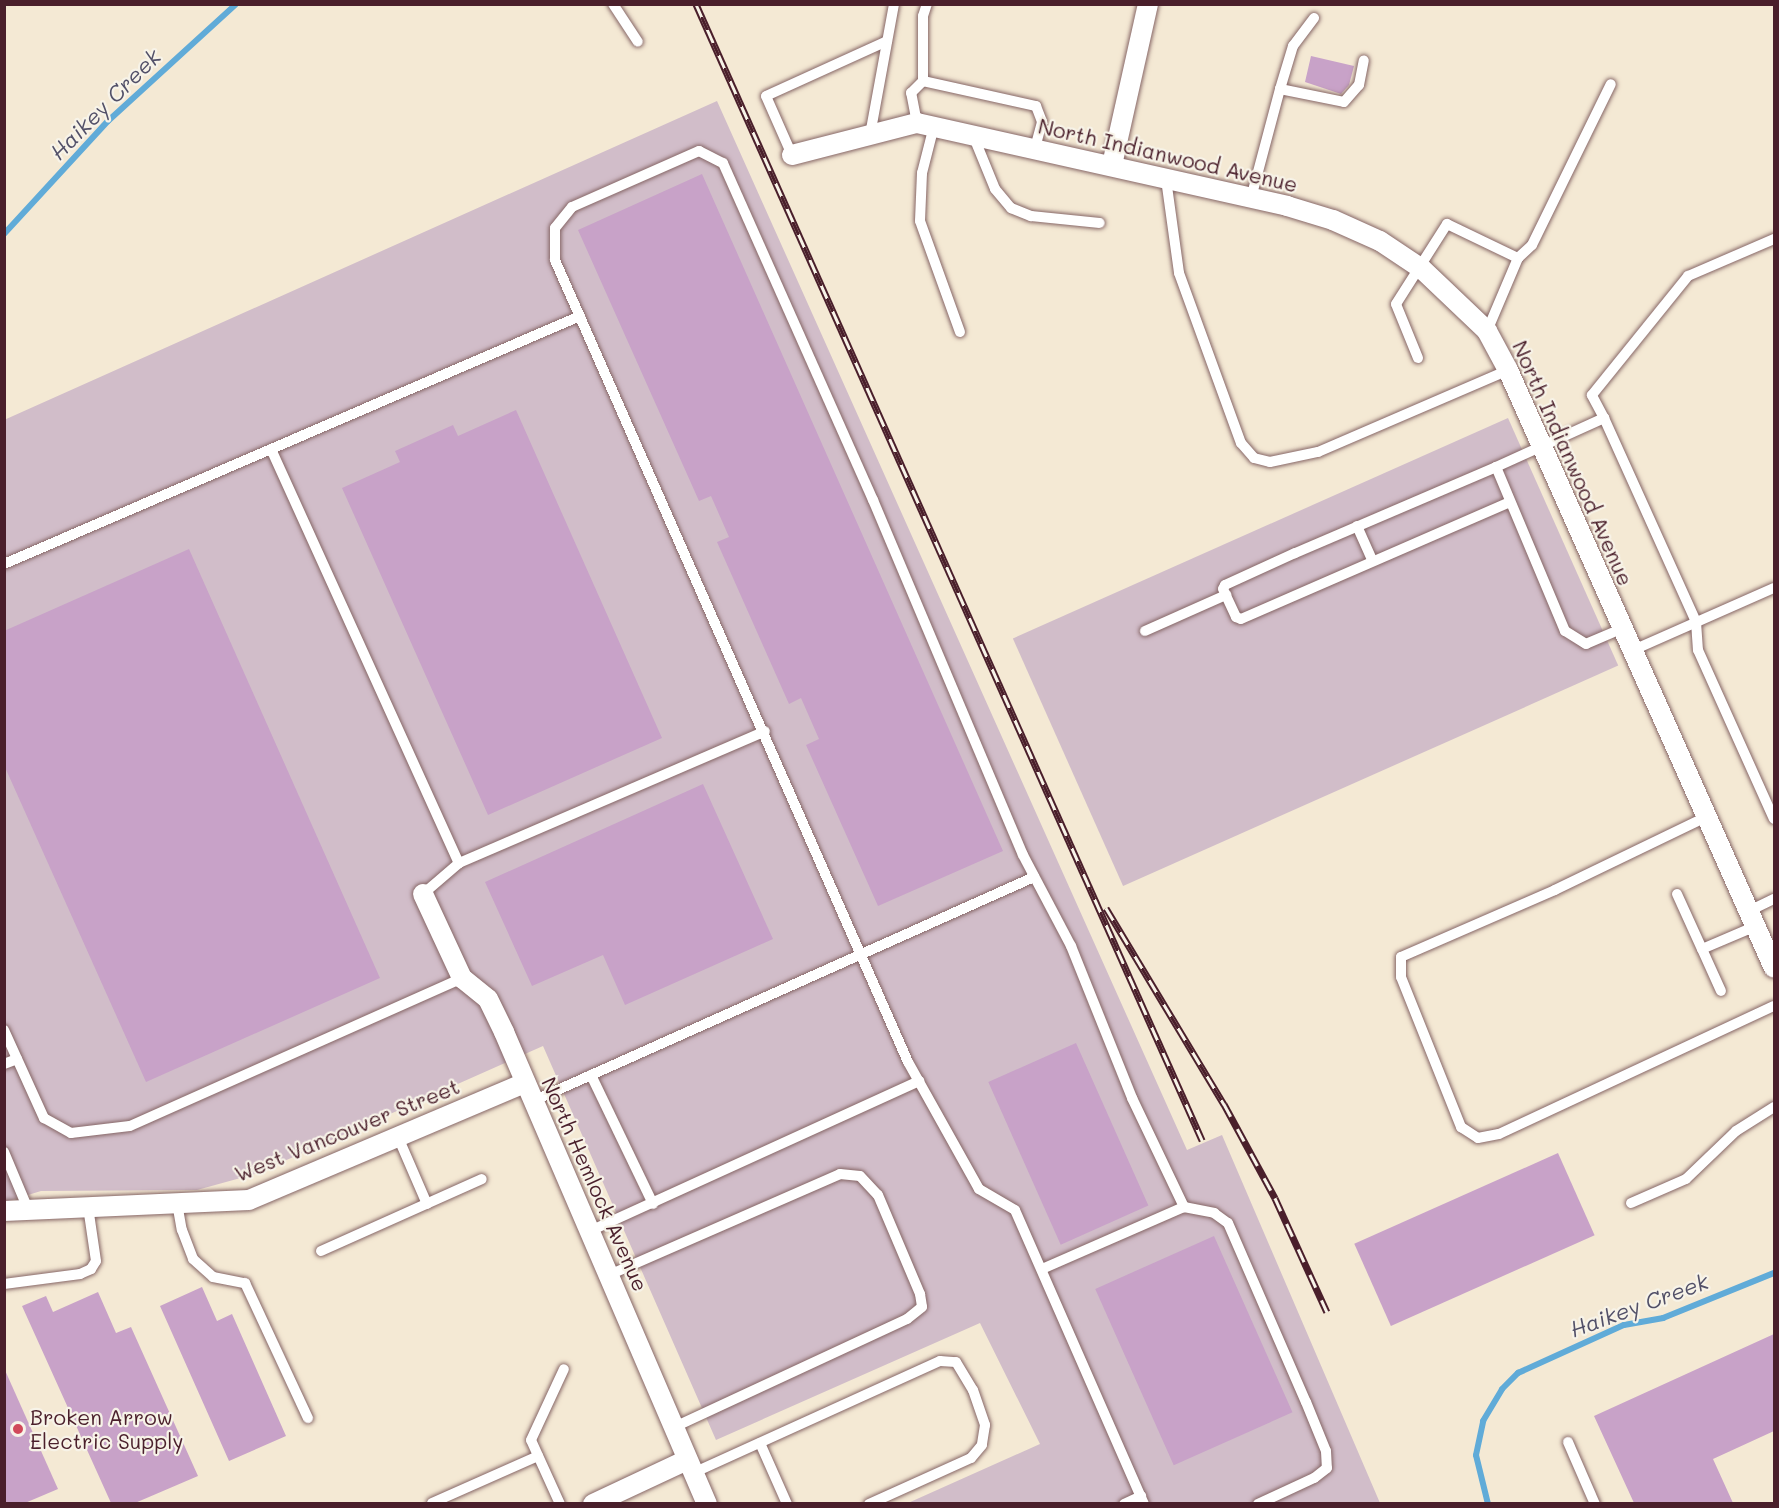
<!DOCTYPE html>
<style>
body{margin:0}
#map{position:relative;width:1779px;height:1508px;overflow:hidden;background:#f4e9d4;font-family:Mali,sans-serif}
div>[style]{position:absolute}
.industrial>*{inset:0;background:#d1bdc9;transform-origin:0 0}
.stream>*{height:6px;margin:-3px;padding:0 3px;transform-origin:3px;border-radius:3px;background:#60abd8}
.building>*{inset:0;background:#c8a2c8;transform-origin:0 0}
.roads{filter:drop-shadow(0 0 2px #866666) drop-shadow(0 0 2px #866666)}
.lane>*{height:10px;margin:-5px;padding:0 5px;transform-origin:5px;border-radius:5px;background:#fff}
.street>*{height:20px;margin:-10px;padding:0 10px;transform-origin:10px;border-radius:10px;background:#fff}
.rail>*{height:7px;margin-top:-3.5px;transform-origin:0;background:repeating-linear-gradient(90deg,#f7f3e8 0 14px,#4a1f2b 0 28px);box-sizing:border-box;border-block:2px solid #4a1f2b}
.dots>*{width:16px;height:16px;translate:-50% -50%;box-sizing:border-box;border:3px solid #f7f3e8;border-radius:50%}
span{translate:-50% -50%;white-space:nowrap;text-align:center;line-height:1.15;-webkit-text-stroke:4.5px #f7f3e8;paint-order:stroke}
.street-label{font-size:21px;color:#4a1f2b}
.poi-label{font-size:21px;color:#4a1f2b}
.left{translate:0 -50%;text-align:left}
.water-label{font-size:22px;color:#525068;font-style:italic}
.frame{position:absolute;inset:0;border:6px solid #4a1f2b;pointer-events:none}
</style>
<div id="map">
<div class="industrial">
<i style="clip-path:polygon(717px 101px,1187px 1150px,1222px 1135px,1380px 1503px,908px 1503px,1040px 1444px,980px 1323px,716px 1440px,543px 1046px,255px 1174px,197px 1190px,41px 1191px,5px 1202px,4px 420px)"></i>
<i style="left:1508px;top:418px;width:271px;height:542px;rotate:66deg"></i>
</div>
<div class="stream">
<i style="left:4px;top:234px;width:154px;rotate:-47.4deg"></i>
<i style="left:108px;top:121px;width:173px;rotate:-42.4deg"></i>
<i style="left:1488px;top:1504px;width:50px;rotate:-103.8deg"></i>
<i style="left:1476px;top:1455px;width:35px;rotate:-78deg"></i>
<i style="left:1483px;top:1421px;width:37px;rotate:-59deg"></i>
<i style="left:1502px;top:1389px;width:23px;rotate:-45deg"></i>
<i style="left:1518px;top:1373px;width:116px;rotate:-24.4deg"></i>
<i style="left:1624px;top:1325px;width:40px;rotate:-10deg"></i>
<i style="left:1663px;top:1318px;width:120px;rotate:-22.1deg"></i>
</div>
<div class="building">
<i style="clip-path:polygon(1311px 56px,1354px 66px,1349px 85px,1341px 94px,1305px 82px)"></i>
<i style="clip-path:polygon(702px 174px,1003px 851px,878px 906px,806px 745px,819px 739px,801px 698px,789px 704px,717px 542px,729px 537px,711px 496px,699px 501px,578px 230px)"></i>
<i style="clip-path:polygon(516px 410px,662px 738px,488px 815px,342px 488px,400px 462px,395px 451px,453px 425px,458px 436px)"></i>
<i style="clip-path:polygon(189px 549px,380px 978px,146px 1082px,4px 765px,4px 631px)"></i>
<i style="clip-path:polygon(703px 784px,773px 939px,625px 1005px,603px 955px,532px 986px,485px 882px)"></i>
<i style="left:1076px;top:1043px;width:178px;height:96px;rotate:66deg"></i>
<i style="left:1558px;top:1153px;width:90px;height:223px;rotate:66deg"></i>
<i style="left:1214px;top:1236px;width:193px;height:130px;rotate:66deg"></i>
<i style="clip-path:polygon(202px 1287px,217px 1321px,232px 1314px,286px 1436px,229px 1461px,160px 1306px)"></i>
<i style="clip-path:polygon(98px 1292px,116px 1333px,131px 1327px,198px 1476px,135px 1503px,111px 1503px,22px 1306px,46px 1296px,53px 1312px)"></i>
<i style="clip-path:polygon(1774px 1334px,1774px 1431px,1713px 1459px,1733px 1503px,1634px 1503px,1594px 1416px)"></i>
<i style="clip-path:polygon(4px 1368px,58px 1489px,25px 1503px,4px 1503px)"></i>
</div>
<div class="roads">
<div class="lane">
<i style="left:613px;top:4px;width:45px;rotate:56.7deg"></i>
<i style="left:923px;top:81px;width:65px;rotate:-90deg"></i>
<i style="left:923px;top:16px;width:13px;rotate:-72deg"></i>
<i style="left:1280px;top:89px;width:45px;rotate:-73.2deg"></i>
<i style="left:1293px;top:46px;width:35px;rotate:-53deg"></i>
<i style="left:917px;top:123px;width:31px;rotate:-101deg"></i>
<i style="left:911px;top:93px;width:17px;rotate:-45deg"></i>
<i style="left:923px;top:81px;width:116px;rotate:12.5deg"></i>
<i style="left:1036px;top:106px;width:17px;rotate:69deg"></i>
<i style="left:1042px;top:122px;width:27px;rotate:105deg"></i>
<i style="left:934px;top:126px;width:49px;rotate:104.3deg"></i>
<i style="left:922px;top:173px;width:48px;rotate:92.4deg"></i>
<i style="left:920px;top:221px;width:118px;rotate:70.2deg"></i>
<i style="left:870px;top:135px;width:133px;rotate:-79.6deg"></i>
<i style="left:973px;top:135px;width:58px;rotate:67.8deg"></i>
<i style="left:995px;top:189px;width:25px;rotate:50deg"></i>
<i style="left:1011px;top:208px;width:22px;rotate:22deg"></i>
<i style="left:1031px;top:216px;width:69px;rotate:5.8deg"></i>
<i style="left:792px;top:155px;width:64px;rotate:-113.8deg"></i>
<i style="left:766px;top:96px;width:133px;rotate:-24.4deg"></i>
<i style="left:1166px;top:179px;width:95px;rotate:82.1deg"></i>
<i style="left:1179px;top:273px;width:181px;rotate:70deg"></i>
<i style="left:1241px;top:443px;width:20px;rotate:49deg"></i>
<i style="left:1254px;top:458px;width:16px;rotate:14deg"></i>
<i style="left:1270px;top:462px;width:49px;rotate:-11.8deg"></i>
<i style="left:1318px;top:452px;width:207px;rotate:-23.3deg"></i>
<i style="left:1251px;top:198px;width:113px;rotate:-75.1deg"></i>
<i style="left:1280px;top:89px;width:65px;rotate:11.5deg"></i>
<i style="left:1344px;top:102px;width:23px;rotate:-49deg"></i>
<i style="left:1359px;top:85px;width:25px;rotate:-79deg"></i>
<i style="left:1518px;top:258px;width:19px;rotate:-43deg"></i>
<i style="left:1532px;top:245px;width:179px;rotate:-63.9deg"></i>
<i style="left:1418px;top:358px;width:58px;rotate:-112.2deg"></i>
<i style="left:1396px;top:304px;width:95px;rotate:-57.5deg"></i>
<i style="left:1447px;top:224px;width:79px;rotate:25.6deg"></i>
<i style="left:1518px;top:258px;width:79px;rotate:113deg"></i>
<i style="left:1604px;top:418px;width:26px;rotate:-118deg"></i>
<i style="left:1592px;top:395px;width:153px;rotate:-51.1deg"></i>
<i style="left:1688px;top:276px;width:94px;rotate:-23.3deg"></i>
<i style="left:271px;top:449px;width:455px;rotate:65.6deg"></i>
<i style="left:1496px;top:467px;width:219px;rotate:156.8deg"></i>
<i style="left:1295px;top:553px;width:77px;rotate:155.4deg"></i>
<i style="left:1225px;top:585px;width:4px;rotate:117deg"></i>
<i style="left:1223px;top:589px;width:31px;rotate:65deg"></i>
<i style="left:1236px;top:617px;width:5px;rotate:22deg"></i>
<i style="left:1241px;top:619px;width:293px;rotate:-23.5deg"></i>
<i style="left:1357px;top:526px;width:37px;rotate:66deg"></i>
<i style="left:4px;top:564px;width:627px;rotate:-23.29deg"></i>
<i style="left:1621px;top:629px;width:38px;rotate:157deg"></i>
<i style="left:1586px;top:644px;width:25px;rotate:-148deg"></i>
<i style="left:1565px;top:631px;width:178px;rotate:-112.8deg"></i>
<i style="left:1496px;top:467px;width:119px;rotate:-24.4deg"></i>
<i style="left:1604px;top:418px;width:224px;rotate:65.7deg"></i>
<i style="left:1696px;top:622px;width:28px;rotate:86deg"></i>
<i style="left:1698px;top:650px;width:185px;rotate:65.8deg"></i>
<i style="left:1145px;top:631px;width:89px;rotate:-24deg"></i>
<i style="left:1631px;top:651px;width:156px;rotate:-23.8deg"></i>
<i style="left:1706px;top:817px;width:168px;rotate:154.2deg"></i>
<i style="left:1555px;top:890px;width:168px;rotate:156.5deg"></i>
<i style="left:1401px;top:957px;width:20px;rotate:90deg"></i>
<i style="left:1401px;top:977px;width:162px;rotate:68.2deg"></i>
<i style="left:1461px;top:1127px;width:20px;rotate:33deg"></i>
<i style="left:1478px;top:1138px;width:21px;rotate:-11deg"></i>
<i style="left:1499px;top:1134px;width:303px;rotate:-25deg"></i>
<i style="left:423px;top:894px;width:48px;rotate:-40.7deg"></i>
<i style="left:459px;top:863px;width:333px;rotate:-23.3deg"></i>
<i style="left:1677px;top:894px;width:60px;rotate:65.6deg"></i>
<i style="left:1702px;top:949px;width:59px;rotate:-23.1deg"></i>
<i style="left:1749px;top:911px;width:28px;rotate:-26deg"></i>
<i style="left:1702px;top:949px;width:46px;rotate:65.7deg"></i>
<i style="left:4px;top:1030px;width:97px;rotate:65.6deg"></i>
<i style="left:44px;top:1118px;width:31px;rotate:29deg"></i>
<i style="left:71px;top:1133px;width:59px;rotate:-6.8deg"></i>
<i style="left:130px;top:1126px;width:363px;rotate:-24deg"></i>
<i style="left:4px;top:1064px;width:14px;rotate:-21deg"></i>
<i style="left:591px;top:1075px;width:143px;rotate:64.3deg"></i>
<i style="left:533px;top:1101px;width:549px;rotate:-24.09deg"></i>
<i style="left:398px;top:1137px;width:73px;rotate:66.6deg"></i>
<i style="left:4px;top:1152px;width:62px;rotate:67.2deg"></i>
<i style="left:177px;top:1203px;width:27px;rotate:80deg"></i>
<i style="left:182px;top:1230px;width:31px;rotate:69deg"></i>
<i style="left:193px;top:1259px;width:27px;rotate:42deg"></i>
<i style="left:213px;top:1277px;width:33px;rotate:11deg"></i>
<i style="left:245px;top:1283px;width:149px;rotate:65deg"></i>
<i style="left:1631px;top:1203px;width:60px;rotate:-23.6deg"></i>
<i style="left:1686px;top:1179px;width:69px;rotate:-43.8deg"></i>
<i style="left:1736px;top:1131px;width:45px;rotate:-32.3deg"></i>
<i style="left:590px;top:1231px;width:362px;rotate:-24.5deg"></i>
<i style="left:321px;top:1251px;width:176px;rotate:-24.1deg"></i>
<i style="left:1042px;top:1269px;width:155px;rotate:-23.6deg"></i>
<i style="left:609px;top:1275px;width:252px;rotate:-23.6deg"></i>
<i style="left:840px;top:1174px;width:20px;rotate:6deg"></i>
<i style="left:860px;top:1176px;width:26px;rotate:47deg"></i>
<i style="left:878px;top:1195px;width:108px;rotate:67deg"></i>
<i style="left:920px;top:1294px;width:13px;rotate:81deg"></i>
<i style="left:922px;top:1307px;width:19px;rotate:141deg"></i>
<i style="left:907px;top:1319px;width:257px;rotate:155.1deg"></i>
<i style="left:4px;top:1284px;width:77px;rotate:-7.5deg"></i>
<i style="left:80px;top:1274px;width:12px;rotate:-24deg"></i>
<i style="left:91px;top:1269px;width:9px;rotate:-58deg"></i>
<i style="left:96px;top:1261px;width:55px;rotate:-98.4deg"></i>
<i style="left:1568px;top:1442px;width:68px;rotate:66.5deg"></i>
<i style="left:760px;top:1443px;width:67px;rotate:66.1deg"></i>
<i style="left:693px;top:1473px;width:271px;rotate:-24.4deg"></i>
<i style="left:940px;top:1361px;width:16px;rotate:4deg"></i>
<i style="left:956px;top:1362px;width:33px;rotate:59deg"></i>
<i style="left:973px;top:1390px;width:37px;rotate:71deg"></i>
<i style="left:985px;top:1425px;width:20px;rotate:99deg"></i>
<i style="left:982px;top:1445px;width:17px;rotate:130deg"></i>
<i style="left:971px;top:1458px;width:112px;rotate:155.7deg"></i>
<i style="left:432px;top:1503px;width:116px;rotate:-23.9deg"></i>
<i style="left:560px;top:1504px;width:70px;rotate:-114.4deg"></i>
<i style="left:531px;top:1440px;width:78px;rotate:-65.1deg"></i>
<i style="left:1124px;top:1504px;width:19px;rotate:-25deg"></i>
<i style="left:1144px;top:1504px;width:321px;rotate:-113.7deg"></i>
<i style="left:1015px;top:1210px;width:42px;rotate:-149.7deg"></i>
<i style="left:979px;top:1189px;width:145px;rotate:-119.2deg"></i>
<i style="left:908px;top:1062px;width:876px;rotate:-113.76deg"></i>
<i style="left:555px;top:260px;width:32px;rotate:-90deg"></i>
<i style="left:555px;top:228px;width:27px;rotate:-51deg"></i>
<i style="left:572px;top:207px;width:139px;rotate:-23.8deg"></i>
<i style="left:699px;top:151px;width:27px;rotate:27deg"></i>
<i style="left:723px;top:163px;width:369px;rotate:66deg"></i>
<i style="left:873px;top:500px;width:385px;rotate:67.1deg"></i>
<i style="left:1023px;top:855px;width:103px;rotate:62.2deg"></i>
<i style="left:1071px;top:946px;width:164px;rotate:68.1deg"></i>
<i style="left:1132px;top:1098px;width:121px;rotate:64.5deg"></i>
<i style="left:1184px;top:1207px;width:31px;rotate:11deg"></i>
<i style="left:1214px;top:1213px;width:17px;rotate:36deg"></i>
<i style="left:1228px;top:1223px;width:195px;rotate:66.5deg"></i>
<i style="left:1306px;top:1402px;width:53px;rotate:67.8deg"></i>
<i style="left:1326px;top:1451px;width:17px;rotate:87deg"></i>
<i style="left:1327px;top:1468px;width:16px;rotate:142deg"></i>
<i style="left:1314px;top:1478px;width:62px;rotate:155.1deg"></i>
</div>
<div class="street">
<i style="left:792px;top:155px;width:129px;rotate:-14.4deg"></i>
<i style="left:917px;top:123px;width:379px;rotate:12.6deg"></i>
<i style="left:1287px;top:206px;width:48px;rotate:16.9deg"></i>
<i style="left:1333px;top:220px;width:51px;rotate:24.1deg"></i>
<i style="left:1380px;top:241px;width:50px;rotate:33.7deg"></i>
<i style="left:1422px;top:269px;width:90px;rotate:43.6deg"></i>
<i style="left:1487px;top:331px;width:44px;rotate:61.7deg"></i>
<i style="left:1508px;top:370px;width:654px;rotate:66.02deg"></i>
<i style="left:1112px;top:165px;width:165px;rotate:-77.4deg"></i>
<i style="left:423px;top:894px;width:93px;rotate:65.1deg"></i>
<i style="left:462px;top:978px;width:33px;rotate:39deg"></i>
<i style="left:488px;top:999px;width:37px;rotate:64deg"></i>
<i style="left:504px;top:1032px;width:514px;rotate:66.73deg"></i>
<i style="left:4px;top:1211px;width:245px;rotate:-2.6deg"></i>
<i style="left:249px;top:1200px;width:300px;rotate:-23deg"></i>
<i style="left:593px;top:1504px;width:104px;rotate:-25.1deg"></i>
</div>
</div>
<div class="rail">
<i style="left:696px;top:4px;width:1244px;rotate:65.99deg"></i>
<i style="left:1106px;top:908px;width:229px;rotate:59deg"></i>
<i style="left:1224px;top:1104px;width:107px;rotate:61.5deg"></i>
<i style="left:1275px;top:1198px;width:125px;rotate:65.5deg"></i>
</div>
<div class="dots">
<i style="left:18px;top:1429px;background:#d1495b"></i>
</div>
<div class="street-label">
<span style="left:1168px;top:155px;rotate:13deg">North Indianwood Avenue</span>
<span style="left:1573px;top:463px;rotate:66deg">North Indianwood Avenue</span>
<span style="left:347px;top:1130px;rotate:-22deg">West Vancouver Street</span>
<span style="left:595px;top:1184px;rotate:66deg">North Hemlock Avenue</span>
</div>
<div class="poi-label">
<span class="left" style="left:30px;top:1429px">Broken Arrow<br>Electric Supply</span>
</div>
<div class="water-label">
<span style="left:105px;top:104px;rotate:-45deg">Haikey Creek</span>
<span style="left:1639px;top:1305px;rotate:-20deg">Haikey Creek</span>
</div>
<div class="frame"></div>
</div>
